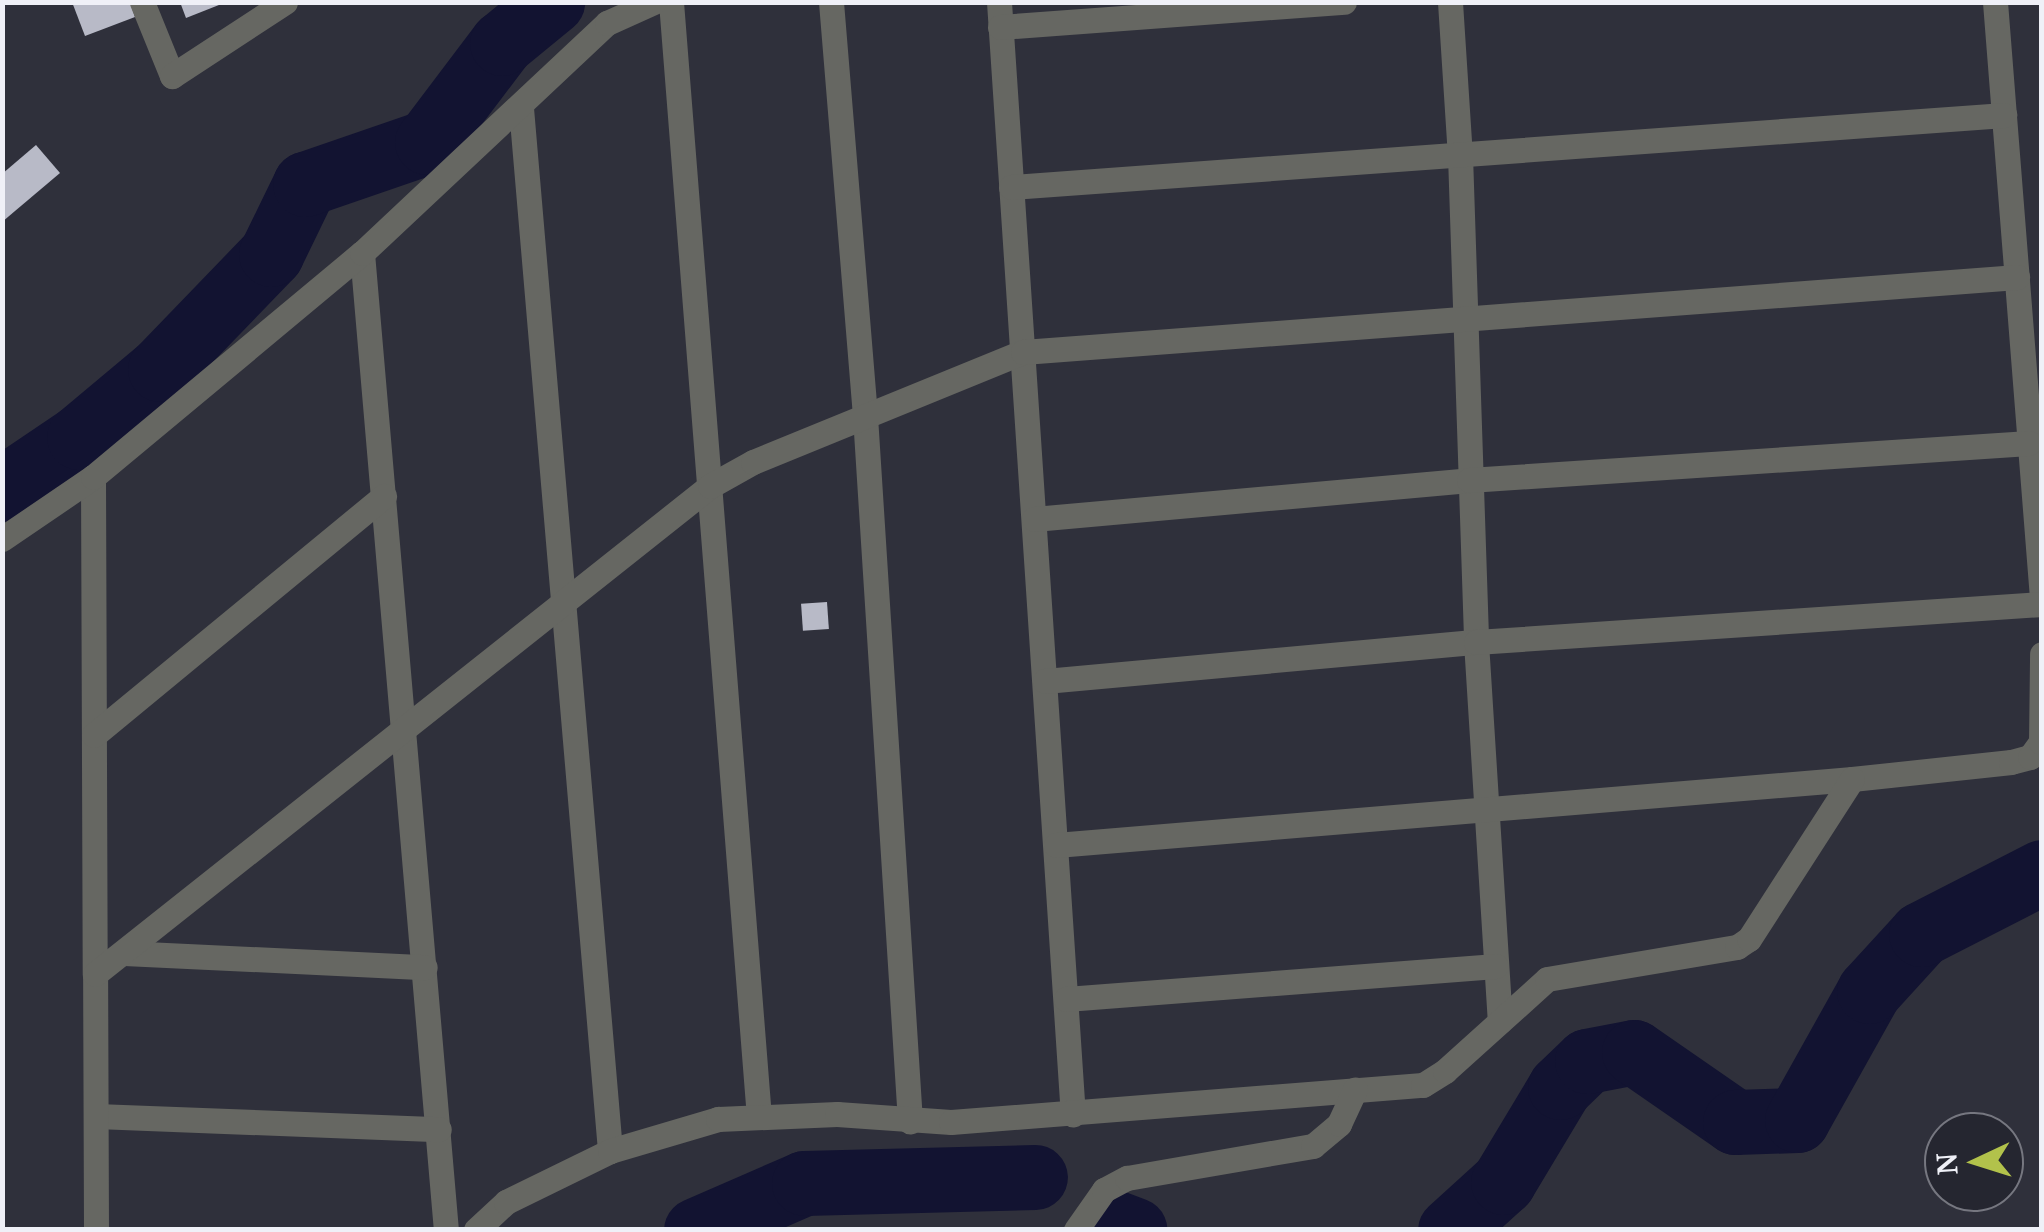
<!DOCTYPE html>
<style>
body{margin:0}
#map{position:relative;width:2044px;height:1232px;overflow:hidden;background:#2f303b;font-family:"Noto Serif",serif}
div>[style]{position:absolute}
.river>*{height:65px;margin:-32.5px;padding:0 32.5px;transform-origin:32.5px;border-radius:32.5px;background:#121331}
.building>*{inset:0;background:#b8bac7;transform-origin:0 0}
.minor>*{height:25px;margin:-12.5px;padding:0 12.5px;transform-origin:12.5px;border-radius:12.5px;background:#666762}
span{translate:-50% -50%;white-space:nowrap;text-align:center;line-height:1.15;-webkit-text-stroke:10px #252630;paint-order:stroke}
.frame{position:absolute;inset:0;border:5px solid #eff0f7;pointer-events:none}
.north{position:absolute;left:1924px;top:1112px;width:100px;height:100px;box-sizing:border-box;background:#252630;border:2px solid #767780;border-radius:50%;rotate:266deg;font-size:28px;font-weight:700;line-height:40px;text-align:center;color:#eff0f7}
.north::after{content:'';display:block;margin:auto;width:35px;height:45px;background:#b2c24b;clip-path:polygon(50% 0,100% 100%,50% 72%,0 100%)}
</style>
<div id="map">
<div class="river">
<i style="left:2px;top:489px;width:93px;rotate:-34deg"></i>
<i style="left:79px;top:437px;width:106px;rotate:-40deg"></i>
<i style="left:160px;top:369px;width:160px;rotate:-46deg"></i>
<i style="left:271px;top:254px;width:78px;rotate:-64.1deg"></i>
<i style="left:305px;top:184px;width:129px;rotate:-19deg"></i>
<i style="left:427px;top:142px;width:124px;rotate:-52.9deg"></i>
<i style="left:502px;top:43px;width:65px;rotate:-39.4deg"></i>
<i style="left:1114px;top:1222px;width:22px;rotate:21deg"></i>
<i style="left:696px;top:1230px;width:118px;rotate:-23.5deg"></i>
<i style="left:804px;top:1183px;width:231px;rotate:-1.5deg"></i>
<i style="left:1450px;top:1230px;width:72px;rotate:-42.2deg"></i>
<i style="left:1503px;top:1182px;width:111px;rotate:-59deg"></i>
<i style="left:1560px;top:1087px;width:37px;rotate:-44deg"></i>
<i style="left:1587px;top:1061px;width:48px;rotate:-10.8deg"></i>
<i style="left:1634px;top:1052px;width:123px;rotate:34.7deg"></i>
<i style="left:1735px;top:1122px;width:62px;rotate:-1.8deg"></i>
<i style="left:1797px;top:1120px;width:148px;rotate:-60.8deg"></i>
<i style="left:1869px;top:991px;width:77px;rotate:-47.6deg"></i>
<i style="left:1921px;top:934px;width:136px;rotate:-27.1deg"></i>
</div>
<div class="building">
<i style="clip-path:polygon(72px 2px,130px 2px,135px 17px,85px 36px)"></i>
<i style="clip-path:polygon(180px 2px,224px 2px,224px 3px,186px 18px)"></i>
<i style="clip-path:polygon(36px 145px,60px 173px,2px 222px,2px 174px)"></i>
<i style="left:827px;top:602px;width:27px;height:26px;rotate:86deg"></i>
</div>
<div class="minor">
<i style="left:142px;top:2px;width:80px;rotate:67.9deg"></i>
<i style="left:172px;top:76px;width:135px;rotate:-33.2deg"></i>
<i style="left:671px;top:2px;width:1118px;rotate:85.49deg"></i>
<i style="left:831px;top:2px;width:415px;rotate:85.3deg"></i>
<i style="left:865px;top:416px;width:707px;rotate:86.35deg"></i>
<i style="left:999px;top:2px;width:1115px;rotate:86.2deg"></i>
<i style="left:1450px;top:2px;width:153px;rotate:86.3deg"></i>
<i style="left:1460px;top:155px;width:487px;rotate:88.1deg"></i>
<i style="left:1476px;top:642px;width:380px;rotate:86.4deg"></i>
<i style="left:1995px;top:2px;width:598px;rotate:85.49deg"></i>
<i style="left:1000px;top:27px;width:345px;rotate:-4.2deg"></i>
<i style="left:521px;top:108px;width:1047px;rotate:85.12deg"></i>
<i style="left:1011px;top:187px;width:996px;rotate:-4.15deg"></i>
<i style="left:362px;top:253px;width:981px;rotate:85.09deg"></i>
<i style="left:93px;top:477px;width:497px;rotate:89.8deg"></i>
<i style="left:1034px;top:519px;width:437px;rotate:-5.1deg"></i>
<i style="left:1469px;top:480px;width:561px;rotate:-3.78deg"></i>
<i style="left:2px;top:539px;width:110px;rotate:-34.3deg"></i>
<i style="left:93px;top:477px;width:350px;rotate:-39.8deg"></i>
<i style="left:362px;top:253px;width:336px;rotate:-43.2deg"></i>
<i style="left:607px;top:23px;width:51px;rotate:-24.1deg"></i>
<i style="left:1045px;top:681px;width:433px;rotate:-5.2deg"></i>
<i style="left:1476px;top:642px;width:567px;rotate:-3.84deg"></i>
<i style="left:94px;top:735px;width:376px;rotate:-39.5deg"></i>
<i style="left:1056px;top:845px;width:799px;rotate:-4.74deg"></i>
<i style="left:1852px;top:779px;width:160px;rotate:-6.1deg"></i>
<i style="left:2011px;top:762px;width:20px;rotate:-15deg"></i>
<i style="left:2030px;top:757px;width:19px;rotate:-54deg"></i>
<i style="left:2041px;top:742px;width:88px;rotate:-89.3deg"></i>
<i style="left:124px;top:953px;width:301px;rotate:2.7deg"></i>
<i style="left:1066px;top:999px;width:431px;rotate:-4.4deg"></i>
<i style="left:96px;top:1116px;width:343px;rotate:2.2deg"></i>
<i style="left:96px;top:1230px;width:256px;rotate:-90.2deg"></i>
<i style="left:95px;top:974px;width:785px;rotate:-38.43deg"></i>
<i style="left:710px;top:486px;width:49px;rotate:-29.2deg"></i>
<i style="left:753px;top:462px;width:292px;rotate:-22.2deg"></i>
<i style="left:1023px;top:352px;width:997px;rotate:-4.31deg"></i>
<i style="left:476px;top:1230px;width:41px;rotate:-43deg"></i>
<i style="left:506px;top:1202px;width:116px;rotate:-26.1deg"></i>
<i style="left:610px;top:1151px;width:113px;rotate:-16.5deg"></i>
<i style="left:718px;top:1119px;width:119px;rotate:-2.4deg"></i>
<i style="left:837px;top:1114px;width:114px;rotate:4deg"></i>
<i style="left:951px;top:1122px;width:473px;rotate:-4.5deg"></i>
<i style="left:1423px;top:1085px;width:26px;rotate:-32deg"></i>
<i style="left:1445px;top:1071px;width:137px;rotate:-42deg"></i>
<i style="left:1547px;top:979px;width:193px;rotate:-9.6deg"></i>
<i style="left:1737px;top:947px;width:14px;rotate:-34deg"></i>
<i style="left:1749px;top:939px;width:190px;rotate:-57.2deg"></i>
<i style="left:1076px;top:1230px;width:49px;rotate:-55deg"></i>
<i style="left:1104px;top:1190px;width:26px;rotate:-28deg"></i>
<i style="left:1127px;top:1178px;width:189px;rotate:-9.8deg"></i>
<i style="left:1313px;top:1146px;width:34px;rotate:-40deg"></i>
<i style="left:1339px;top:1124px;width:38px;rotate:-65deg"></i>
</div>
<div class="frame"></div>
<div class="north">N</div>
</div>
